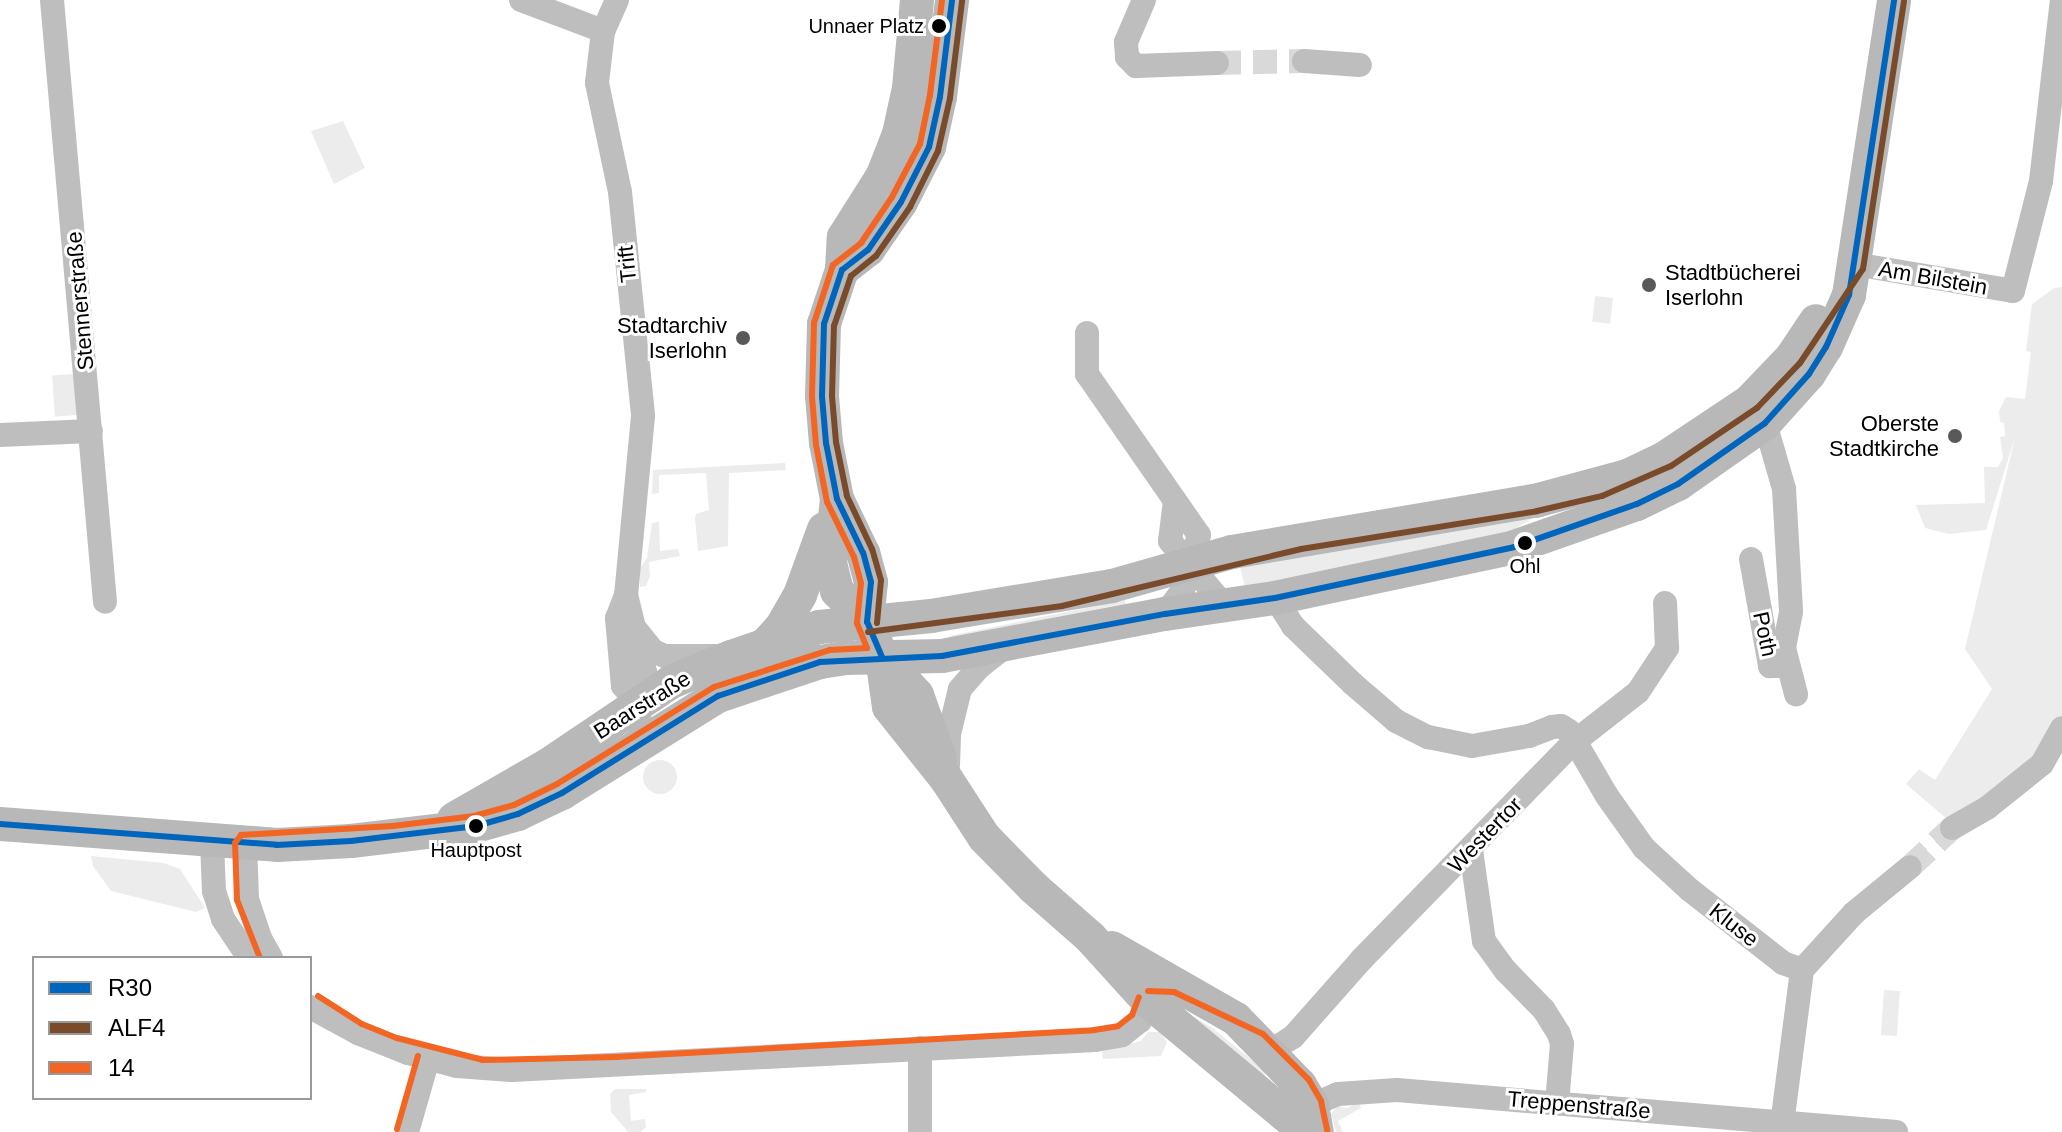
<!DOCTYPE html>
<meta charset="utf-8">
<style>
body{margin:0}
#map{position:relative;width:2062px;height:1132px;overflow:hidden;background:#fff;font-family:Arial,sans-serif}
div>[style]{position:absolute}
.green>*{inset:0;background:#ececec;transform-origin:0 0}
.round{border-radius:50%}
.street-tunnel>*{height:24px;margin-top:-12px;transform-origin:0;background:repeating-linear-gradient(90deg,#d9d9d9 0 24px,transparent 0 36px)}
.street>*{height:24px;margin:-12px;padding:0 12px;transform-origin:12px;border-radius:12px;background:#bebebe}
.secondary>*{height:34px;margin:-17px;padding:0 17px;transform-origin:17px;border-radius:17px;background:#b8b8b8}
.bus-1>*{height:6px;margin:-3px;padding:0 3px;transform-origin:3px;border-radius:3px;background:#0065bd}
.bus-2>*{height:6px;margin:-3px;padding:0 3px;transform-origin:3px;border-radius:3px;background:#7a4b2a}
.bus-3>*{height:6px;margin:-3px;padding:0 3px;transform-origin:3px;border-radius:3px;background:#f26522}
.dots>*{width:22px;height:22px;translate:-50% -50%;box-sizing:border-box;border:4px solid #fff;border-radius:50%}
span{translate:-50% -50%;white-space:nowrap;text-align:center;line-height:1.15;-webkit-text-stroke:6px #fff;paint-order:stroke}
.bus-label{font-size:20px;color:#000}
.right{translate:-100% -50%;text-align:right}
.street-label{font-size:22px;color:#000}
.poi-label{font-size:22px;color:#000}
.left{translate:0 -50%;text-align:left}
.legend{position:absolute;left:32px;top:956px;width:280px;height:144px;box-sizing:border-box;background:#fff;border:2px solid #999;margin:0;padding:10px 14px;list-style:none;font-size:24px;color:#000}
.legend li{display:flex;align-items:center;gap:16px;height:40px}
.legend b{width:40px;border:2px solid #999}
</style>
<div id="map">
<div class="green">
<i style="clip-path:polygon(343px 121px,365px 168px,334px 184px,311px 131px)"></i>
<i style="clip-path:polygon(2062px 287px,2062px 721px,2040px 760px,1953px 824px,1906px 784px,1919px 769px,1935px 780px,1992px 689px,1965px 649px,2015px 437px,1986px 530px,1949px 534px,1925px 528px,1916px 505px,1985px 503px,1984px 467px,1998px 467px,2003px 458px,2000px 437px,2005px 436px,2004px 423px,2000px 422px,1999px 411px,2006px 397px,2025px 399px,2031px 352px,2026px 351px,2032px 304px,2054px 288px)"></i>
<i style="left:1595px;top:296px;width:18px;height:26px;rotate:6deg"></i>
<i style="left:74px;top:374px;width:41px;height:22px;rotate:86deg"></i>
<i style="clip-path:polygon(785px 463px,786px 470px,729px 473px,728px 546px,698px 551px,695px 518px,696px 514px,709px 510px,706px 473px,659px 475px,659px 493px,652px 494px,653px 470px)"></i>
<i style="clip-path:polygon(1538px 515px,1513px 530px,1245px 587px,1240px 567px)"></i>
<i style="clip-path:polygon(659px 522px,660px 551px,678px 549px,680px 556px,649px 562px,650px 576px,646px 586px,640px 587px,640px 568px,647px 558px,652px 523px)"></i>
<i style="clip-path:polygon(1125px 600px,1126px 605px,953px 648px,949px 636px)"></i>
<i class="round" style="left:643px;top:760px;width:34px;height:34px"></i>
<i style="clip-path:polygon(91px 856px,164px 863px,180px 869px,205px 908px,196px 912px,111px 891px,93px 866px)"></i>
<i style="left:1884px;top:990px;width:16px;height:45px;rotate:4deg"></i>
<i style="clip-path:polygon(1194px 1017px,1211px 1027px,1267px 1072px,1262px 1079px)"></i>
<i style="clip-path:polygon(1148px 1032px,1160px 1032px,1167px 1042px,1161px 1056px,1103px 1059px,1102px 1051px,1141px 1041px)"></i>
<i style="clip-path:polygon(615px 1089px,646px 1089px,646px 1092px,629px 1095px,631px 1121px,645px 1119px,646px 1127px,641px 1132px,628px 1132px,611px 1112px,610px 1094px)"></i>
<i style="clip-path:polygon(1359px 1102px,1361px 1108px,1338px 1121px,1343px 1132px,1336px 1132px,1331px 1114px,1337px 1106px,1347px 1108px)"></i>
</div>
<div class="street-tunnel">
<i style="left:1217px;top:63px;width:87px;rotate:-1.3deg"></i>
<i style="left:1910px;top:867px;width:57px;rotate:-42.9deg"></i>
</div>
<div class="street">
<i style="left:52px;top:0;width:604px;rotate:84.97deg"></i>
<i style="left:521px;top:0;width:88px;rotate:20.7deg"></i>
<i style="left:617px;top:0;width:34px;rotate:114deg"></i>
<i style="left:603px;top:31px;width:52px;rotate:96.6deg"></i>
<i style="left:597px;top:83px;width:111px;rotate:78.1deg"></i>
<i style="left:620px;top:192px;width:225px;rotate:84.1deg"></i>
<i style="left:643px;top:416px;width:180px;rotate:95.4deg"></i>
<i style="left:626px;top:595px;width:25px;rotate:111deg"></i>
<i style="left:617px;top:618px;width:68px;rotate:85deg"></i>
<i style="left:623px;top:686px;width:23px;rotate:49deg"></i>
<i style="left:1144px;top:0;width:46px;rotate:113.2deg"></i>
<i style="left:1126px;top:42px;width:15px;rotate:86deg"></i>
<i style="left:1127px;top:57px;width:13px;rotate:45deg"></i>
<i style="left:1136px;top:66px;width:81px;rotate:-2.1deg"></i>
<i style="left:1304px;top:61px;width:56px;rotate:4.1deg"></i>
<i style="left:1854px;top:264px;width:161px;rotate:9.6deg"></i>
<i style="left:2013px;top:291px;width:114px;rotate:-75.7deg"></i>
<i style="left:2041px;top:181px;width:182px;rotate:-83.4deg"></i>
<i style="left:1087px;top:333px;width:41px;rotate:90deg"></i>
<i style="left:1087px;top:374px;width:196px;rotate:55.2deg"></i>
<i style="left:1199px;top:535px;width:57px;rotate:106.2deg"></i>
<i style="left:1183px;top:590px;width:30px;rotate:127deg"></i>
<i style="left:1765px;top:423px;width:69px;rotate:73.9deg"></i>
<i style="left:1784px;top:489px;width:123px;rotate:86.7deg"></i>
<i style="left:1791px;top:612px;width:37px;rotate:101deg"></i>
<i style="left:1784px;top:648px;width:48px;rotate:75.4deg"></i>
<i style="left:0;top:435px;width:91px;rotate:-2.5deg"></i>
<i style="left:1175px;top:501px;width:40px;rotate:97.1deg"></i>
<i style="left:1170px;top:541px;width:75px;rotate:49.9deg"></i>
<i style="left:1218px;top:598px;width:13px;rotate:29deg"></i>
<i style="left:1751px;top:559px;width:109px;rotate:79.9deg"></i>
<i style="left:1770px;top:666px;width:16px"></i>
<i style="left:626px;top:595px;width:79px;rotate:76.1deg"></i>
<i style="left:645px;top:672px;width:32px;rotate:103deg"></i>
<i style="left:638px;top:703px;width:38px;rotate:85deg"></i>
<i style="left:1275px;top:598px;width:33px;rotate:57deg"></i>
<i style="left:1293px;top:626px;width:83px;rotate:44deg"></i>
<i style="left:1353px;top:684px;width:57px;rotate:40.7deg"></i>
<i style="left:1396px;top:721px;width:36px;rotate:27deg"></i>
<i style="left:1428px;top:737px;width:45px;rotate:11.6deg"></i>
<i style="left:1472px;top:746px;width:58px;rotate:-10deg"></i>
<i style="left:1529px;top:736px;width:25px;rotate:-21deg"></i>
<i style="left:1552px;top:727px;width:9px;rotate:-6deg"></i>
<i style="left:1561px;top:726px;width:9px;rotate:32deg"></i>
<i style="left:1569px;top:731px;width:75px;rotate:59.7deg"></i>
<i style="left:1607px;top:796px;width:64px;rotate:54.6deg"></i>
<i style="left:1644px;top:848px;width:62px;rotate:42.4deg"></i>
<i style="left:1690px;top:890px;width:118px;rotate:38.1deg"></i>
<i style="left:1783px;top:963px;width:20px;rotate:20deg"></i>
<i style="left:637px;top:631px;width:26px;rotate:51deg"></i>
<i style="left:653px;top:651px;width:13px;rotate:23deg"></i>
<i style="left:665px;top:656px;width:56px"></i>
<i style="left:948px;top:765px;width:31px;rotate:-88deg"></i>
<i style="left:949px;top:734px;width:46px;rotate:-76.3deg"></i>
<i style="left:960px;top:689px;width:28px;rotate:-49deg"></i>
<i style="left:978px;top:668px;width:34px;rotate:-38deg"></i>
<i style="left:1952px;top:828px;width:40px;rotate:-29.7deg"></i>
<i style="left:1987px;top:808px;width:70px;rotate:-38.7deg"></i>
<i style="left:2042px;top:764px;width:41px;rotate:-60.9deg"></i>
<i style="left:212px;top:842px;width:49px;rotate:87.7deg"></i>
<i style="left:214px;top:891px;width:29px;rotate:72deg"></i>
<i style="left:223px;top:919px;width:47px;rotate:56.3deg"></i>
<i style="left:245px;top:844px;width:55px;rotate:87.9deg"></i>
<i style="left:247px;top:899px;width:41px;rotate:71.6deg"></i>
<i style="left:260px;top:938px;width:23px;rotate:61deg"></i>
<i style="left:1471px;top:850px;width:92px;rotate:81.9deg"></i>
<i style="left:1484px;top:941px;width:37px;rotate:54deg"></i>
<i style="left:1506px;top:971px;width:54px;rotate:45.7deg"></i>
<i style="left:1544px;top:1010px;width:28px;rotate:58deg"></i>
<i style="left:1559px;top:1034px;width:10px;rotate:73deg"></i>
<i style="left:1562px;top:1044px;width:59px;rotate:94.8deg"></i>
<i style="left:1802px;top:970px;width:77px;rotate:-47.6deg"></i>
<i style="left:1854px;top:913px;width:72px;rotate:-39.4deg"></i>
<i style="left:310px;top:1007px;width:55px;rotate:28.4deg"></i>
<i style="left:358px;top:1033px;width:54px;rotate:21.8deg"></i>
<i style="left:408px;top:1053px;width:51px;rotate:14.9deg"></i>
<i style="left:457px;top:1066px;width:55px;rotate:4.2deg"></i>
<i style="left:512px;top:1070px;width:584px;rotate:-2.95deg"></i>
<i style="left:1095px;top:1040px;width:27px;rotate:-10deg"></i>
<i style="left:1122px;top:1035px;width:23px;rotate:-38deg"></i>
<i style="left:1140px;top:1021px;width:22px;rotate:-68deg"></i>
<i style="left:1148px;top:1001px;width:16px"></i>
<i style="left:1268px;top:1053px;width:30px;rotate:-33deg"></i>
<i style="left:1293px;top:1037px;width:104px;rotate:-48.5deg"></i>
<i style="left:1362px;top:959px;width:303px;rotate:-45.7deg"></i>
<i style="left:1574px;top:742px;width:81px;rotate:-38deg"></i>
<i style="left:1638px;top:692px;width:53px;rotate:-56.6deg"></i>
<i style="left:1667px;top:648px;width:45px;rotate:-92.5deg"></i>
<i style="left:1312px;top:1105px;width:28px;rotate:-23deg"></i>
<i style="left:1338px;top:1094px;width:59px;rotate:-3.9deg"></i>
<i style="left:1397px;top:1090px;width:501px;rotate:4.81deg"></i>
<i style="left:407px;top:1132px;width:76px;rotate:-74deg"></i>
<i style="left:920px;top:1132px;width:84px;rotate:-90deg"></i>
<i style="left:1781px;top:1132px;width:163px;rotate:-82.6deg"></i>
</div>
<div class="secondary">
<i style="left:842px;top:270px;width:33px;rotate:-38deg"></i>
<i style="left:868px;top:250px;width:58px;rotate:-55.5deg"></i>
<i style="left:901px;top:202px;width:62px;rotate:-63deg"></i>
<i style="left:929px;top:147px;width:51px;rotate:-77.6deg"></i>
<i style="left:940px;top:97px;width:98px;rotate:-82.9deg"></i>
<i style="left:837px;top:499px;width:64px;rotate:96.2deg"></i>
<i style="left:830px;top:563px;width:29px;rotate:76deg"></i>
<i style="left:837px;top:591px;width:43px;rotate:45.9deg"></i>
<i style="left:867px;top:622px;width:38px;rotate:67deg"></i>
<i style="left:882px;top:657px;width:50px;rotate:82deg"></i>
<i style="left:889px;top:707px;width:93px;rotate:51.5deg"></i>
<i style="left:947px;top:780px;width:68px;rotate:57deg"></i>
<i style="left:984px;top:837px;width:71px;rotate:45.6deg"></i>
<i style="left:1034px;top:888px;width:74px;rotate:41.2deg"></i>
<i style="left:1090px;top:937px;width:86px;rotate:47.8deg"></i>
<i style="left:1148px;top:1001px;width:205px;rotate:39.7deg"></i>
<i style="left:867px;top:622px;width:40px;rotate:-84.3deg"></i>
<i style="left:871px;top:582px;width:30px;rotate:-105deg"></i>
<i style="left:863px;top:553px;width:60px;rotate:-115.7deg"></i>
<i style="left:837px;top:499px;width:57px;rotate:-101.1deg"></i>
<i style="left:826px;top:443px;width:47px;rotate:-94.9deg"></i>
<i style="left:822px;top:396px;width:72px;rotate:-88.4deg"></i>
<i style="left:824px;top:324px;width:57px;rotate:-71.6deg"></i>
<i style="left:842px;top:270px;width:33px;rotate:-87deg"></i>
<i style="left:844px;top:237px;width:73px;rotate:-57.8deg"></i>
<i style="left:883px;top:175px;width:44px;rotate:-68.7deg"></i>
<i style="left:899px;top:134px;width:47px;rotate:-77.7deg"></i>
<i style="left:909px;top:88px;width:88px;rotate:-84.8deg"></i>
<i style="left:765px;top:645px;width:23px;rotate:-47deg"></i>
<i style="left:781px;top:628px;width:38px;rotate:-60deg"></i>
<i style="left:800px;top:595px;width:70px;rotate:-70deg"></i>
<i style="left:882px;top:657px;width:52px;rotate:47.4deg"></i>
<i style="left:917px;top:695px;width:68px;rotate:70.2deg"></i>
<i style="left:454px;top:819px;width:108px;rotate:-29.9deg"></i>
<i style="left:548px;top:765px;width:148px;rotate:-34deg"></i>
<i style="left:671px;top:682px;width:65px;rotate:-22.6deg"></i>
<i style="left:731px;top:657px;width:93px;rotate:-18.8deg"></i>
<i style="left:819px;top:627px;width:113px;rotate:-5.6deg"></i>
<i style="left:931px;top:616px;width:183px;rotate:-9.4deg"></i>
<i style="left:1112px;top:586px;width:125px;rotate:-15.8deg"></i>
<i style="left:1232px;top:552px;width:307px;rotate:-9.6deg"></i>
<i style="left:1535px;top:501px;width:95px;rotate:-15.2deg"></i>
<i style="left:1627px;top:476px;width:42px;rotate:-25.3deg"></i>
<i style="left:1665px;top:458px;width:102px;rotate:-33.8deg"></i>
<i style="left:1750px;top:401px;width:61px;rotate:-46.3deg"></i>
<i style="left:1792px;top:357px;width:43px;rotate:-56.3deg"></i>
<i style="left:0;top:824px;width:278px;rotate:4.3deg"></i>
<i style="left:277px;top:845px;width:74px;rotate:-3.1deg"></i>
<i style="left:351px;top:841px;width:126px;rotate:-6.8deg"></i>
<i style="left:476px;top:826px;width:44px;rotate:-15.9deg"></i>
<i style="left:518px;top:814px;width:49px;rotate:-25.5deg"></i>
<i style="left:562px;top:793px;width:184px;rotate:-31.9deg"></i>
<i style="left:718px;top:696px;width:108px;rotate:-18.4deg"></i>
<i style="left:820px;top:662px;width:25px;rotate:-9deg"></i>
<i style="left:845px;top:658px;width:97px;rotate:-1.2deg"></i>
<i style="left:942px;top:656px;width:227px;rotate:-10.7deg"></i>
<i style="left:1165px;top:614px;width:111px;rotate:-8.3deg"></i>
<i style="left:1275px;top:598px;width:244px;rotate:-12deg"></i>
<i style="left:1514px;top:547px;width:130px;rotate:-19.3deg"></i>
<i style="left:1637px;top:504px;width:46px;rotate:-26deg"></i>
<i style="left:1678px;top:484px;width:106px;rotate:-35deg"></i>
<i style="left:1765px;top:423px;width:66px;rotate:-48.1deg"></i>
<i style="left:1809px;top:374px;width:32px;rotate:-58deg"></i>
<i style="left:1826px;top:347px;width:57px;rotate:-66.1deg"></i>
<i style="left:1849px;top:295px;width:298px;rotate:-81.3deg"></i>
<i style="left:1112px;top:948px;width:143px;rotate:29.8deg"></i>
<i style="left:1236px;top:1019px;width:92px;rotate:45.9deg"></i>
<i style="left:1300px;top:1085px;width:23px;rotate:59deg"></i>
<i style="left:1312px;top:1105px;width:27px;rotate:80deg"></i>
</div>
<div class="bus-1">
<i style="left:882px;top:657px;width:38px;rotate:-113deg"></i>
<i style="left:867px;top:622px;width:40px;rotate:-84.3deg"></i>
<i style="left:871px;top:582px;width:30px;rotate:-105deg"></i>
<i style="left:863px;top:553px;width:60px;rotate:-115.7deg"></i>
<i style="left:837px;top:499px;width:57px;rotate:-101.1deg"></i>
<i style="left:826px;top:443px;width:47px;rotate:-94.9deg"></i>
<i style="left:822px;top:396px;width:72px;rotate:-88.4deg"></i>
<i style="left:824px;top:324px;width:57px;rotate:-71.6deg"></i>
<i style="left:842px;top:270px;width:33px;rotate:-38deg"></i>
<i style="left:868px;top:250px;width:58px;rotate:-55.5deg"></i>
<i style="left:901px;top:202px;width:62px;rotate:-63deg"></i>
<i style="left:929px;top:147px;width:51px;rotate:-77.6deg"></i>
<i style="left:940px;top:97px;width:98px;rotate:-82.9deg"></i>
<i style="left:0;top:824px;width:278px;rotate:4.3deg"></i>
<i style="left:277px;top:845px;width:74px;rotate:-3.1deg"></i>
<i style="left:351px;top:841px;width:126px;rotate:-6.8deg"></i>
<i style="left:476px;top:826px;width:44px;rotate:-15.9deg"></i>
<i style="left:518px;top:814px;width:49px;rotate:-25.5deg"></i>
<i style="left:562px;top:793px;width:184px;rotate:-31.9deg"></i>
<i style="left:718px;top:696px;width:108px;rotate:-18.4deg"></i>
<i style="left:820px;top:662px;width:122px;rotate:-2.8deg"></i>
<i style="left:942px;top:656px;width:227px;rotate:-10.7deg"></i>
<i style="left:1165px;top:614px;width:111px;rotate:-8.3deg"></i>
<i style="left:1275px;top:598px;width:244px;rotate:-12deg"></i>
<i style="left:1514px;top:547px;width:130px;rotate:-19.3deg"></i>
<i style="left:1637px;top:504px;width:46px;rotate:-26deg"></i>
<i style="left:1678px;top:484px;width:106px;rotate:-35deg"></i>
<i style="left:1765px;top:423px;width:66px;rotate:-48.1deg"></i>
<i style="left:1809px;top:374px;width:32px;rotate:-58deg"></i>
<i style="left:1826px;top:347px;width:57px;rotate:-66.1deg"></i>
<i style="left:1849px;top:295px;width:298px;rotate:-81.3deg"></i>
</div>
<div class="bus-2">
<i style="left:877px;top:623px;width:43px;rotate:-84.7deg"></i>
<i style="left:881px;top:580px;width:32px;rotate:-106deg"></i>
<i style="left:872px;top:549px;width:59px;rotate:-115.3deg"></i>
<i style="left:847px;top:496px;width:55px;rotate:-101.5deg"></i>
<i style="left:836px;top:442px;width:46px;rotate:-95deg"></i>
<i style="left:832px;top:396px;width:70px;rotate:-88.4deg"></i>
<i style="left:834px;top:326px;width:53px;rotate:-71.2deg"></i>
<i style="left:851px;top:276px;width:32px;rotate:-39deg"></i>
<i style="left:876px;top:256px;width:60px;rotate:-55.2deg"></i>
<i style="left:910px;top:207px;width:63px;rotate:-63.4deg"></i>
<i style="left:938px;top:151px;width:54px;rotate:-77.2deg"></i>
<i style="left:950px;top:98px;width:98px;rotate:-82.9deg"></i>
<i style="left:868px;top:632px;width:196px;rotate:-7.6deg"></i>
<i style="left:1062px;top:606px;width:246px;rotate:-13.4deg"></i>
<i style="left:1301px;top:549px;width:239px;rotate:-9.1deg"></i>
<i style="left:1537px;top:511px;width:67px;rotate:-13deg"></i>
<i style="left:1602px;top:496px;width:75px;rotate:-23.5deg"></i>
<i style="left:1671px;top:466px;width:104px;rotate:-34deg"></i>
<i style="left:1757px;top:408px;width:62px;rotate:-46.3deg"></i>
<i style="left:1800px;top:363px;width:113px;rotate:-56.2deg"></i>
<i style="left:1863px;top:269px;width:271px;rotate:-81.3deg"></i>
</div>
<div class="bus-3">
<i style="left:260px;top:958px;width:62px;rotate:-111.6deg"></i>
<i style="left:237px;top:900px;width:57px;rotate:-92deg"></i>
<i style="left:235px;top:843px;width:10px;rotate:-53deg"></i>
<i style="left:241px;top:835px;width:152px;rotate:-3.4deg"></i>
<i style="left:393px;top:826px;width:82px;rotate:-7deg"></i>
<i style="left:474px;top:816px;width:41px;rotate:-15.4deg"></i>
<i style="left:514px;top:805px;width:48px;rotate:-26deg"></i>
<i style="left:557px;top:784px;width:185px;rotate:-31.7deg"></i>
<i style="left:714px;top:687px;width:122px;rotate:-17.7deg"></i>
<i style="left:830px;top:650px;width:37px;rotate:-3deg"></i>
<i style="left:867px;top:648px;width:27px;rotate:-112deg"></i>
<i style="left:857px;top:623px;width:40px;rotate:-84.3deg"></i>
<i style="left:861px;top:583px;width:27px;rotate:-105deg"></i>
<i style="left:854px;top:557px;width:61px;rotate:-116.1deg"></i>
<i style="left:827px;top:502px;width:58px;rotate:-100.9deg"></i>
<i style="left:816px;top:445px;width:49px;rotate:-94.7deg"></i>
<i style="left:812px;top:396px;width:73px;rotate:-88.4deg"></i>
<i style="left:814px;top:323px;width:61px;rotate:-71.9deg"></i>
<i style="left:833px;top:265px;width:36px;rotate:-38deg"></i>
<i style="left:861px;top:243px;width:55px;rotate:-56deg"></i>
<i style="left:892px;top:197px;width:60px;rotate:-62.2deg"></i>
<i style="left:920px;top:144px;width:50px;rotate:-78.5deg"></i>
<i style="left:930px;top:95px;width:96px;rotate:-82.8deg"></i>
<i style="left:1148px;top:991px;width:26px;rotate:2deg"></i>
<i style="left:1174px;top:992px;width:98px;rotate:25.3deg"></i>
<i style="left:1263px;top:1034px;width:65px;rotate:45deg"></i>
<i style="left:1309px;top:1080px;width:24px;rotate:60deg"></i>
<i style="left:1321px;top:1101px;width:30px;rotate:78deg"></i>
<i style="left:318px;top:996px;width:52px;rotate:32.5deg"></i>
<i style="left:362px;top:1024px;width:38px;rotate:22deg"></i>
<i style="left:397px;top:1038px;width:89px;rotate:14.3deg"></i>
<i style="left:483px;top:1060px;width:132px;rotate:-1.3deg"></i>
<i style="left:615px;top:1057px;width:480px;rotate:-3.2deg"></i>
<i style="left:1094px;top:1030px;width:24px;rotate:-9deg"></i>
<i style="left:1118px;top:1026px;width:18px;rotate:-38deg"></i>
<i style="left:1132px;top:1015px;width:19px;rotate:-69deg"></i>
<i style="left:397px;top:1129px;width:76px;rotate:-74deg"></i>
</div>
<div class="dots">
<i style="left:939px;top:26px;background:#000"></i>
<i style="left:1649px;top:285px;background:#595959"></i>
<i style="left:743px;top:338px;background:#595959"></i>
<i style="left:1955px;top:436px;background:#595959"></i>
<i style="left:1525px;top:543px;background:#000"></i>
<i style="left:476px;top:826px;background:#000"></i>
</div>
<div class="bus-label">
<span class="right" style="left:924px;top:26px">Unnaer Platz</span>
<span style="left:1525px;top:566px">Ohl</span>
<span style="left:476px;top:850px">Hauptpost</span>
</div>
<div class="street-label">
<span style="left:627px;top:264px;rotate:-96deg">Trift</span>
<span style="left:1933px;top:278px;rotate:10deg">Am Bilstein</span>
<span style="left:80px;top:301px;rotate:-95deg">Stennerstraße</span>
<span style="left:1765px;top:634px;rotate:78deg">Poth</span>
<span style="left:642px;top:705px;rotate:-32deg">Baarstraße</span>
<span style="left:1485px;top:835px;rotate:-46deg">Westertor</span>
<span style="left:1734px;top:925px;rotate:38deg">Kluse</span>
<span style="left:1579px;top:1105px;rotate:5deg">Treppenstraße</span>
</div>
<div class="poi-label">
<span class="left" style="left:1665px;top:285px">Stadtbücherei<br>Iserlohn</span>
<span class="right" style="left:727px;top:338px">Stadtarchiv<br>Iserlohn</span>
<span class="right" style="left:1939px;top:436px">Oberste<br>Stadtkirche</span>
</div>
<ul class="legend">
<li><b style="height:10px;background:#0065bd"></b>R30</li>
<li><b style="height:10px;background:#7a4b2a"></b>ALF4</li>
<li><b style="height:10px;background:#f26522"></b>14</li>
</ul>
</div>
